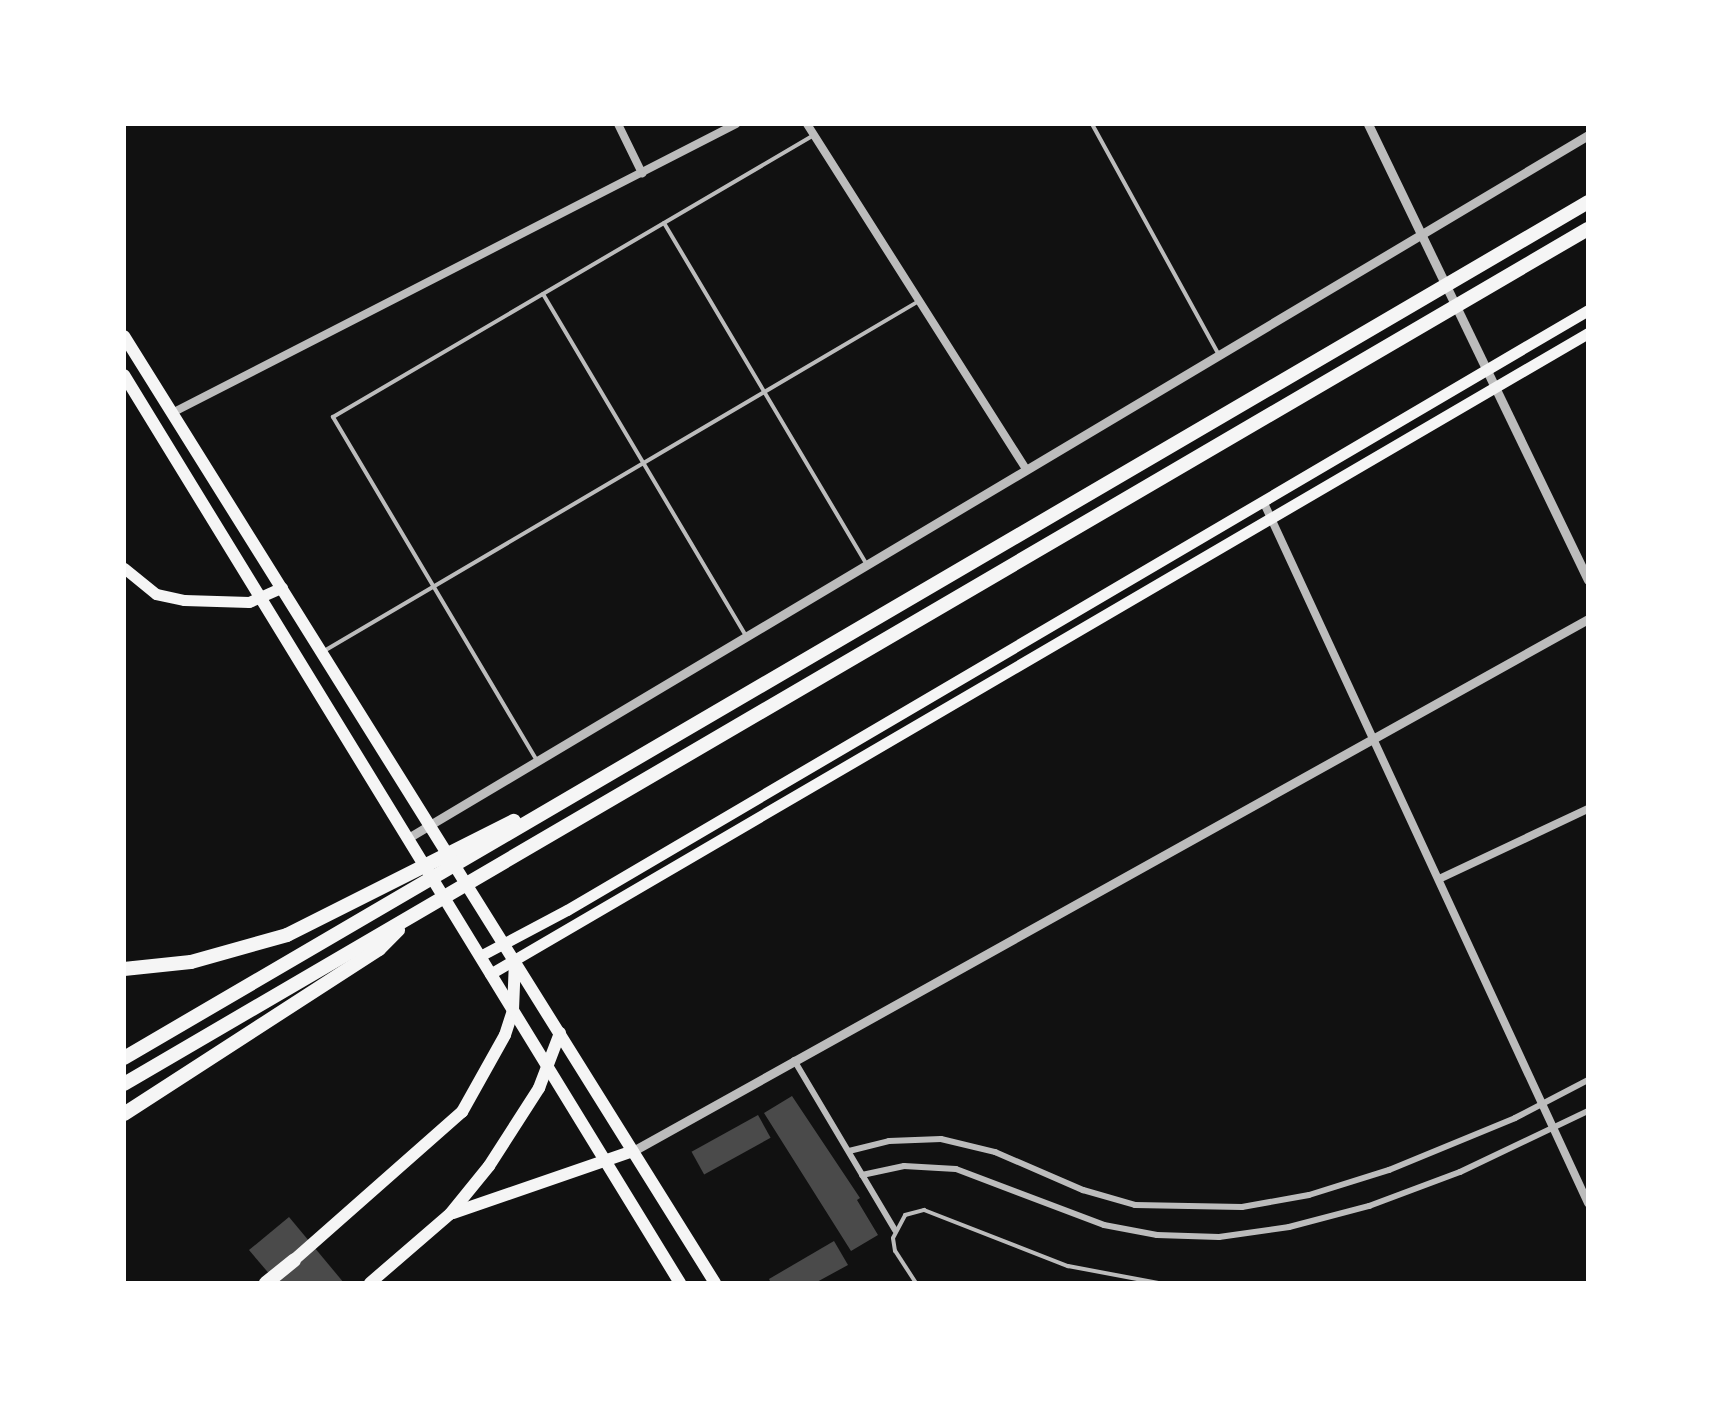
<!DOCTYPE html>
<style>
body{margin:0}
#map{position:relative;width:1712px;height:1407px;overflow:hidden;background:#111;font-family:Helvetica,sans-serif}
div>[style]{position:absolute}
.building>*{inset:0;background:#4a4a4a;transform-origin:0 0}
.service>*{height:4px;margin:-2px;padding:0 2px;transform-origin:2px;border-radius:2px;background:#bcbcbc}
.pedestrian>*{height:6px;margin:-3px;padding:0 3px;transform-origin:3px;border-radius:3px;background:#bcbcbc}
.minor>*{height:8px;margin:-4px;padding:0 4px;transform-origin:4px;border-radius:4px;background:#bcbcbc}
.tertiary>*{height:9px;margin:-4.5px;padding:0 4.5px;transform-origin:4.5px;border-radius:4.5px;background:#bcbcbc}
.secondary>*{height:11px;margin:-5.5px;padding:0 5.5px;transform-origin:5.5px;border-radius:5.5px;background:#f5f5f5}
.trunk>*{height:12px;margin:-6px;padding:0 6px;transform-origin:6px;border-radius:6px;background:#f5f5f5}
.motorway>*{height:14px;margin:-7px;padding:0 7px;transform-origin:7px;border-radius:7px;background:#f5f5f5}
span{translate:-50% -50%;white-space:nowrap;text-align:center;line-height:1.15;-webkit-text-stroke:7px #fff;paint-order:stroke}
.frame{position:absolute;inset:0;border:126px solid #fff;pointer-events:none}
</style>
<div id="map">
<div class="building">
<i style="clip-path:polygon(792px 1096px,860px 1198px,857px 1200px,878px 1235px,851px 1251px,764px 1113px)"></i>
<i style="left:758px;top:1115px;width:26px;height:76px;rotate:61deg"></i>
<i style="clip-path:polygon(289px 1217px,344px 1283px,277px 1283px,249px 1250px)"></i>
<i style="clip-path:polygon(834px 1241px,848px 1265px,815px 1283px,771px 1283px,769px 1279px)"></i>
</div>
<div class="service">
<i style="left:1092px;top:124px;width:261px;rotate:61.2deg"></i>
<i style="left:664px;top:223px;width:398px;rotate:59.3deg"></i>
<i style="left:543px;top:294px;width:398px;rotate:59.3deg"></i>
<i style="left:324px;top:651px;width:690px;rotate:-30.47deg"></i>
<i style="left:536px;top:759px;width:398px;rotate:-120.7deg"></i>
<i style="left:333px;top:417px;width:558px;rotate:-30.38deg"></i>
<i style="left:916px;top:1283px;width:38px;rotate:-123deg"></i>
<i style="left:895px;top:1251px;width:13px;rotate:-99deg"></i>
<i style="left:893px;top:1238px;width:26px;rotate:-62deg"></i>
<i style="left:905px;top:1215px;width:20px;rotate:-15deg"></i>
<i style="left:924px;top:1210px;width:155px;rotate:21.3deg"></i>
<i style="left:1068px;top:1266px;width:92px;rotate:10.7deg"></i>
</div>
<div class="pedestrian">
<i style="left:794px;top:1060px;width:198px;rotate:59.3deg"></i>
<i style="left:849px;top:1151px;width:41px;rotate:-14deg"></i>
<i style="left:889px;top:1141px;width:52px;rotate:-2.2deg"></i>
<i style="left:941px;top:1139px;width:56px;rotate:13.5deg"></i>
<i style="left:995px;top:1152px;width:96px;rotate:23.4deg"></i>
<i style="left:1083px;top:1190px;width:54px;rotate:16.1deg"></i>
<i style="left:1135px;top:1205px;width:107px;rotate:1.1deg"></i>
<i style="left:1242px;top:1207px;width:68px;rotate:-10.2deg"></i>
<i style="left:1309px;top:1195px;width:84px;rotate:-17.4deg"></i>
<i style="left:1389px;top:1170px;width:136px;rotate:-22.4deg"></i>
<i style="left:1515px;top:1118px;width:82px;rotate:-27.5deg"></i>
<i style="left:862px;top:1175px;width:43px;rotate:-12.1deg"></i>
<i style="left:904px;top:1166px;width:52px;rotate:3.3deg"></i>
<i style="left:956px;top:1169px;width:158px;rotate:20.7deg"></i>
<i style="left:1104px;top:1225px;width:54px;rotate:10.7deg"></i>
<i style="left:1157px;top:1235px;width:62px;rotate:1.8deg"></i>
<i style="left:1219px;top:1237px;width:71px;rotate:-8.1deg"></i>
<i style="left:1289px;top:1227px;width:83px;rotate:-14.7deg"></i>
<i style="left:1369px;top:1206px;width:97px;rotate:-20.5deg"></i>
<i style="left:1460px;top:1172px;width:142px;rotate:-25.5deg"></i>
</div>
<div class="minor">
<i style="left:618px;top:124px;width:55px;rotate:63.9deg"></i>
<i style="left:807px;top:124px;width:410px;rotate:57.6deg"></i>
<i style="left:172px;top:413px;width:634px;rotate:-27.13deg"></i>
<i style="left:1263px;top:501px;width:774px;rotate:65.16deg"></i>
<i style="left:1439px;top:879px;width:165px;rotate:-25.2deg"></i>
</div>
<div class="tertiary">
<i style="left:1368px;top:124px;width:506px;rotate:64.24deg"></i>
<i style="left:408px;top:838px;width:1374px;rotate:-30.78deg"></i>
<i style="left:633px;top:1151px;width:1093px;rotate:-29.12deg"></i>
</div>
<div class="secondary">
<i style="left:124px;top:568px;width:41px;rotate:39.1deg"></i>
<i style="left:156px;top:594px;width:29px;rotate:12deg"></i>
<i style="left:184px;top:600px;width:65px;rotate:1.8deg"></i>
<i style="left:249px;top:602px;width:36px;rotate:-24deg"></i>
<i style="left:480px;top:956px;width:98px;rotate:-27.9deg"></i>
<i style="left:567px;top:910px;width:1184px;rotate:-30.44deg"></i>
<i style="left:490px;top:974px;width:1271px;rotate:-30.28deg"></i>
</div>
<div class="trunk">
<i style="left:124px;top:336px;width:1116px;rotate:58.03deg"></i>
<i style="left:124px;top:375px;width:1065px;rotate:58.52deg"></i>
<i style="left:453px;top:1213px;width:190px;rotate:-19deg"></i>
<i style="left:294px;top:1260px;width:224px;rotate:-41.4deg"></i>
<i style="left:462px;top:1112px;width:88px;rotate:-60.8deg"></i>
<i style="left:505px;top:1035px;width:26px;rotate:-72deg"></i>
<i style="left:513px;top:1010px;width:49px;rotate:-87.7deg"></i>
<i style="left:370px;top:1283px;width:106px;rotate:-40.8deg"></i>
<i style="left:450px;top:1214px;width:62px;rotate:-50.9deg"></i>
<i style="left:489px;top:1166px;width:93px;rotate:-57.3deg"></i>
<i style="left:539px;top:1088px;width:59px;rotate:-69.1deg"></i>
</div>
<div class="motorway">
<i style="left:124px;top:969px;width:67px;rotate:-6deg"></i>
<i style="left:191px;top:962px;width:100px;rotate:-15.7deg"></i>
<i style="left:287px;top:935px;width:254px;rotate:-26.7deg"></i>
<i style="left:124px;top:1058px;width:1696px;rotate:-30.31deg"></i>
<i style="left:124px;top:1084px;width:1695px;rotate:-30.29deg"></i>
<i style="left:124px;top:1114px;width:304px;rotate:-32.9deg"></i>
<i style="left:379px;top:949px;width:27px;rotate:-45deg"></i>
<i style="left:266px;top:1283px;width:36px;rotate:-39deg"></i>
</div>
<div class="frame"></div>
</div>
